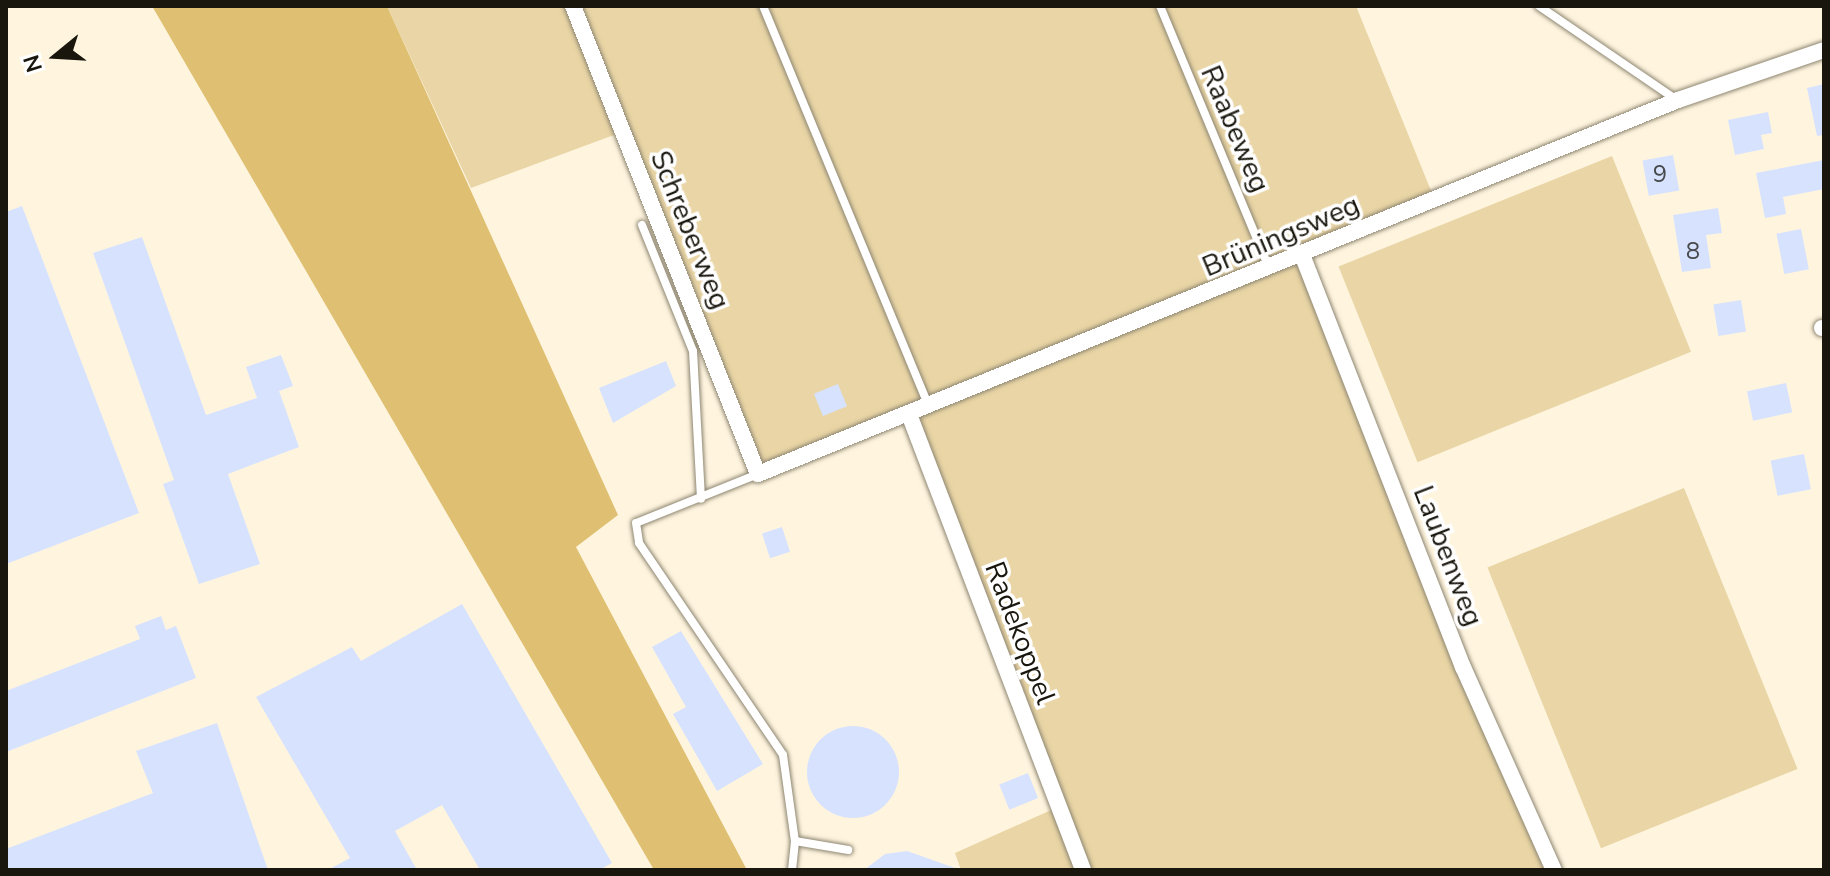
<!DOCTYPE html>
<meta charset="utf-8">
<style>
body{margin:0}
#map{position:relative;width:1830px;height:876px;overflow:hidden;background:#fff5df;font-family:"Nunito Sans",sans-serif}
div>[style]{position:absolute}
.green>*{inset:0;background:#e9d5a5;transform-origin:0 0}
.forest>*{inset:0;background:#dfc072}
.building>*{inset:0;background:#d6e2fe;transform-origin:0 0}
.round{border-radius:50%}
.roads{filter:drop-shadow(0 0 2px #8e8672) drop-shadow(0 0 2px #8e8672)}
.service>*{height:8px;margin:-4px;padding:0 4px;transform-origin:4px;border-radius:4px;background:#fff}
.minor>*{height:16px;margin:-8px;padding:0 8px;transform-origin:8px;border-radius:8px;background:#fff}
span{translate:-50% -50%;white-space:nowrap;text-align:center;line-height:1.15;-webkit-text-stroke:7px #fff;paint-order:stroke}
.number-label{font-size:24px;color:#48494a}
.number-label span{-webkit-text-stroke-width:0}
.street-label{font-size:28px;color:#19160e}
.frame{position:absolute;inset:0;border:8px solid #19160e;pointer-events:none}
.north{position:absolute;left:16px;top:16px;width:80px;height:80px;-webkit-text-stroke:6px #fff;paint-order:stroke;rotate:252deg;font-size:22px;font-weight:700;line-height:32px;text-align:center;color:#19160e}
.north::after{content:'';display:block;margin:auto;width:28px;height:36px;background:#19160e;clip-path:polygon(50% 0,100% 100%,50% 72%,0 100%)}
</style>
<div id="map">
<div class="green">
<i style="clip-path:polygon(387px 6px,1356px 6px,1434px 198px,1303px 257px,1554px 870px,961px 870px,955px 853px,1058px 807px,909px 415px,758px 474px,622px 132px,471px 188px)"></i>
<i style="left:1612px;top:156px;width:211px;height:295px;rotate:68deg"></i>
<i style="left:1684px;top:488px;width:303px;height:212px;rotate:68deg"></i>
</div>
<div class="forest">
<i style="clip-path:polygon(152px 6px,387px 6px,618px 515px,576px 547px,747px 870px,654px 870px)"></i>
</div>
<div class="building">
<i style="clip-path:polygon(1824px 84px,1824px 135px,1817px 136px,1807px 88px)"></i>
<i style="clip-path:polygon(1768px 112px,1772px 133px,1761px 135px,1764px 149px,1735px 155px,1728px 120px)"></i>
<i style="left:1673px;top:155px;width:36px;height:31px;rotate:80deg"></i>
<i style="clip-path:polygon(1824px 160px,1824px 189px,1783px 197px,1786px 214px,1765px 218px,1756px 173px)"></i>
<i style="clip-path:polygon(22px 206px,139px 513px,6px 564px,6px 212px)"></i>
<i style="clip-path:polygon(1718px 208px,1722px 233px,1706px 235px,1711px 268px,1682px 272px,1673px 215px)"></i>
<i style="left:1801px;top:229px;width:41px;height:25px;rotate:79deg"></i>
<i style="clip-path:polygon(142px 237px,206px 415px,257px 398px,246px 367px,281px 355px,293px 386px,279px 391px,299px 447px,228px 474px,260px 564px,199px 584px,163px 484px,174px 480px,93px 253px)"></i>
<i style="left:1741px;top:300px;width:32px;height:28px;rotate:81deg"></i>
<i style="clip-path:polygon(666px 361px,676px 386px,613px 423px,599px 388px)"></i>
<i style="left:1786px;top:383px;width:30px;height:40px;rotate:78deg"></i>
<i style="left:838px;top:384px;width:24px;height:26px;rotate:68deg"></i>
<i style="left:1804px;top:454px;width:36px;height:34px;rotate:79deg"></i>
<i style="left:782px;top:527px;width:26px;height:21px;rotate:72deg"></i>
<i style="clip-path:polygon(462px 604px,612px 863px,599px 870px,480px 870px,442px 805px,395px 831px,417px 870px,328px 870px,350px 858px,256px 697px,352px 647px,361px 661px)"></i>
<i style="clip-path:polygon(161px 616px,166px 630px,176px 626px,196px 678px,6px 752px,6px 691px,140px 639px,135px 626px)"></i>
<i style="clip-path:polygon(681px 631px,763px 764px,717px 791px,673px 714px,686px 707px,652px 647px)"></i>
<i style="clip-path:polygon(217px 723px,268px 870px,6px 870px,6px 849px,153px 793px,136px 751px)"></i>
<i class="round" style="left:807px;top:726px;width:92px;height:92px"></i>
<i style="left:1028px;top:773px;width:27px;height:31px;rotate:68deg"></i>
<i style="clip-path:polygon(907px 851px,955px 868px,955px 870px,864px 870px,885px 854px)"></i>
</div>
<div class="roads">
<div class="service">
<i style="left:763px;top:6px;width:433px;rotate:67.5deg"></i>
<i style="left:1160px;top:6px;width:284px;rotate:67.4deg"></i>
<i style="left:1539px;top:6px;width:167px;rotate:34.3deg"></i>
<i style="left:642px;top:225px;width:136px;rotate:68deg"></i>
<i style="left:693px;top:351px;width:148px;rotate:86.9deg"></i>
<i style="left:758px;top:474px;width:131px;rotate:158.1deg"></i>
<i style="left:636px;top:523px;width:20px;rotate:81deg"></i>
<i style="left:639px;top:543px;width:256px;rotate:55.8deg"></i>
<i style="left:783px;top:755px;width:87px;rotate:82.1deg"></i>
<i style="left:795px;top:841px;width:54px;rotate:9.6deg"></i>
<i style="left:792px;top:870px;width:29px;rotate:-84deg"></i>
</div>
<div class="minor">
<i style="left:573px;top:6px;width:503px;rotate:68.43deg"></i>
<i style="left:758px;top:474px;width:993px;rotate:-22.12deg"></i>
<i style="left:1678px;top:100px;width:154px;rotate:-18.9deg"></i>
<i style="left:1303px;top:257px;width:440px;rotate:68.7deg"></i>
<i style="left:1463px;top:667px;width:222px;rotate:65.9deg"></i>
<i style="left:1822px;top:328px;width:2px"></i>
<i style="left:909px;top:414px;width:488px;rotate:69.1deg"></i>
</div>
</div>
<div class="number-label">
<span style="left:1660px;top:175px">9</span>
<span style="left:1693px;top:252px">8</span>
</div>
<div class="street-label">
<span style="left:1235px;top:129px;rotate:67deg">Raabeweg</span>
<span style="left:690px;top:230px;rotate:68deg">Schreberweg</span>
<span style="left:1281px;top:236px;rotate:-23deg">Brüningsweg</span>
<span style="left:1448px;top:556px;rotate:69deg">Laubenweg</span>
<span style="left:1020px;top:633px;rotate:69deg">Radekoppel</span>
</div>
<div class="frame"></div>
<div class="north">N</div>
</div>
